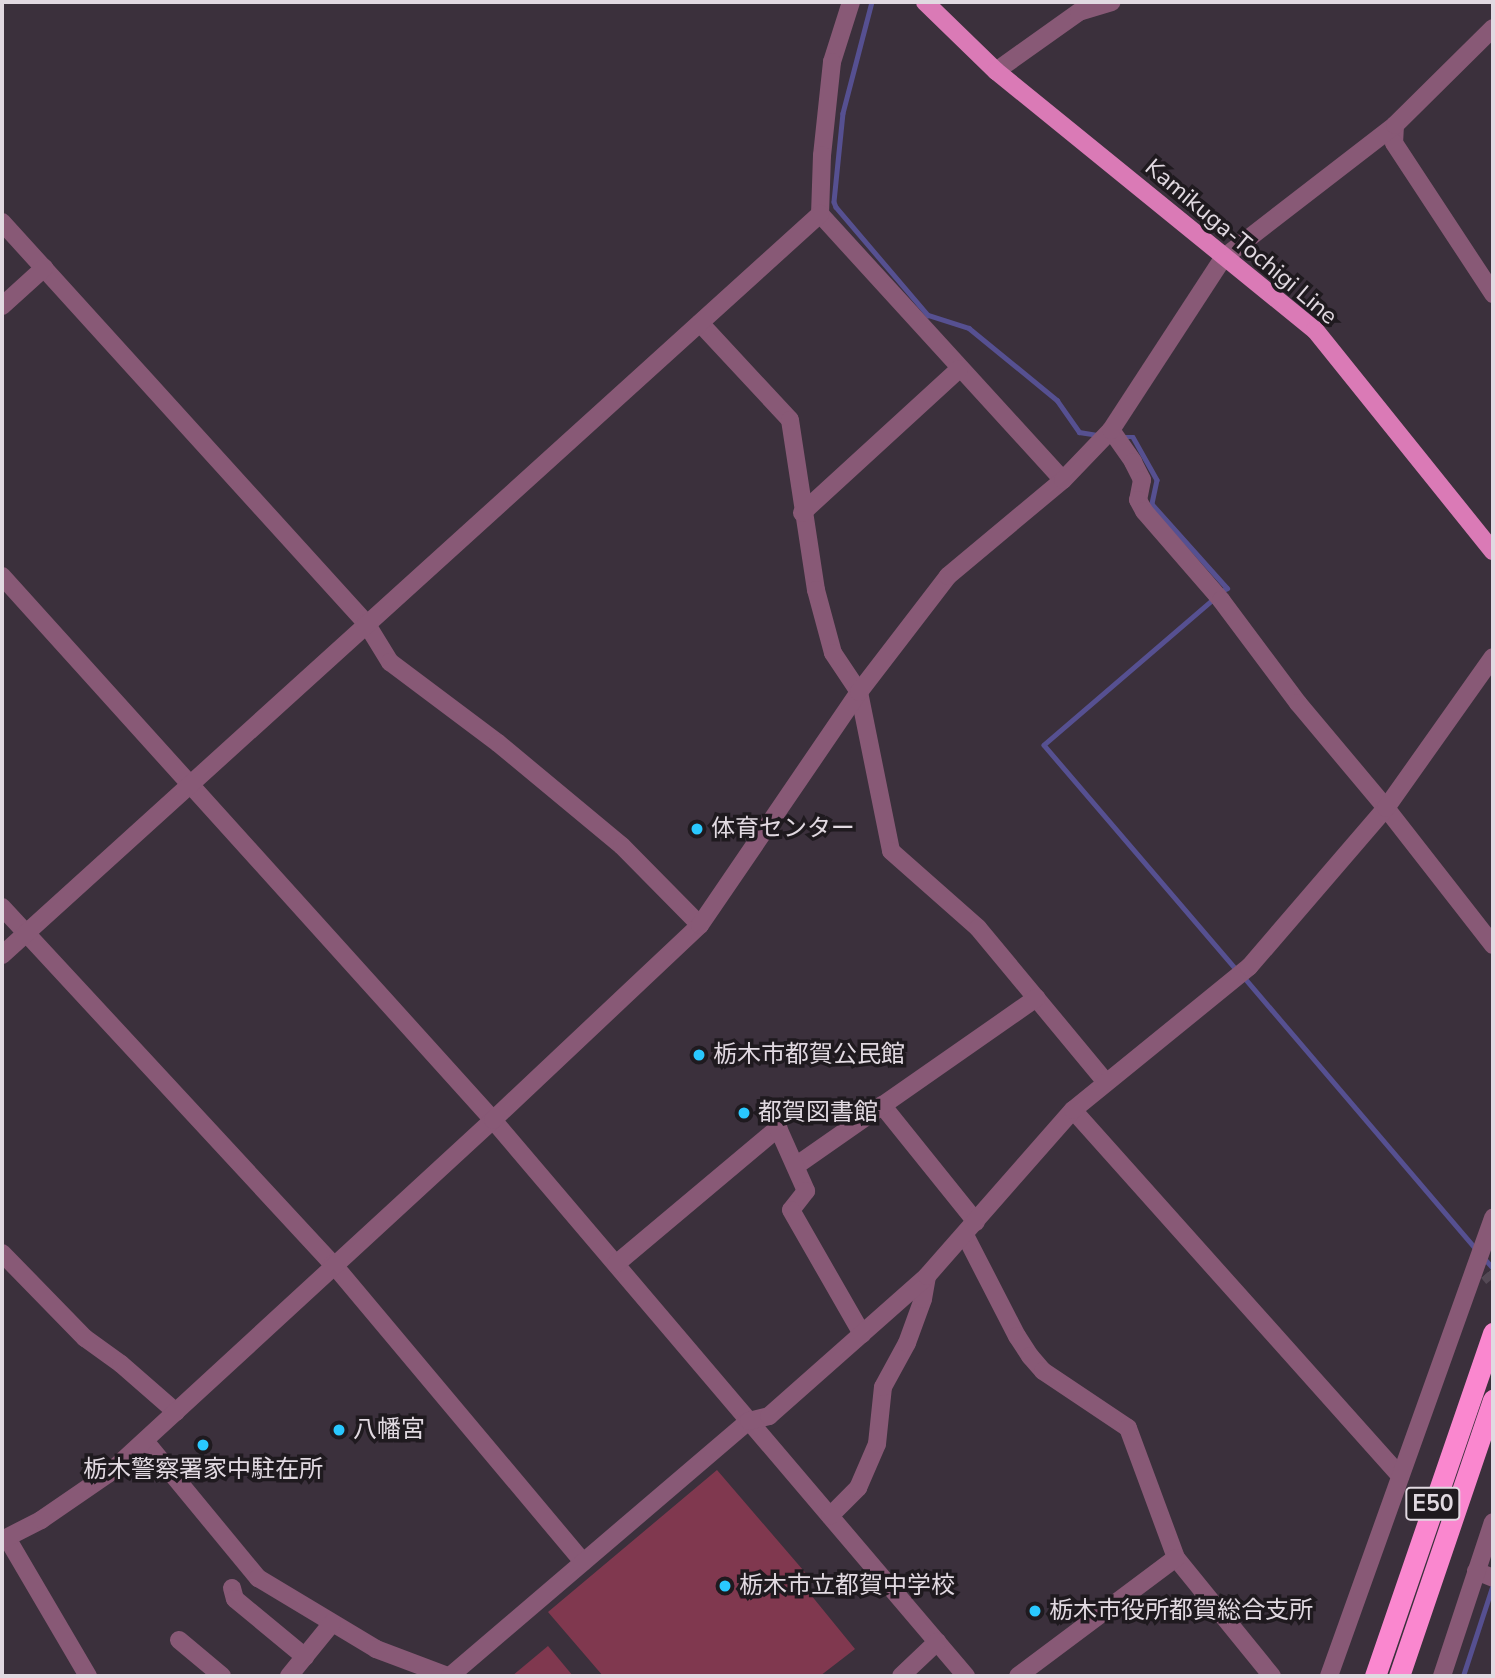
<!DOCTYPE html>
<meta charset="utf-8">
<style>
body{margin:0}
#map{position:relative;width:1495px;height:1678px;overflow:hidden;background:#3b303c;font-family:"Nunito Sans","Noto Sans JP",sans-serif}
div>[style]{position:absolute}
.green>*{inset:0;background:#80384f}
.stream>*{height:4.5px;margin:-2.25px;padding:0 2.25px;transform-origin:2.25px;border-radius:2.25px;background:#565091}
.minor-tunnel>*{height:18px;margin-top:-9px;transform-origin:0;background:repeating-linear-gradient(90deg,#544955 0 18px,transparent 0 27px)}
.minor>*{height:18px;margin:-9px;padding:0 9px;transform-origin:9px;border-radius:9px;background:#885976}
.major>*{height:18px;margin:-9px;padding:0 9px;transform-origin:9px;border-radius:9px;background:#da7ab6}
.highway>*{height:21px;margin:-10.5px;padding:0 10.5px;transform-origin:10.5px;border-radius:10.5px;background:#fa87cf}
.dots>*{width:19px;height:19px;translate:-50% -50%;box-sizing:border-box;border:4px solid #1f1a1f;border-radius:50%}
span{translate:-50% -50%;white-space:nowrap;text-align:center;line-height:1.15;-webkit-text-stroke:7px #1f1a1f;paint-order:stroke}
.shield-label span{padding:2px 5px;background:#1f1a1f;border:2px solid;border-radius:5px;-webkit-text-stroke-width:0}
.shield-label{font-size:23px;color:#e1d9e1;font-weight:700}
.street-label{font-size:24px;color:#e1d9e1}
.poi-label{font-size:24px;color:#e1d9e1}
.left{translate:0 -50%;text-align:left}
.frame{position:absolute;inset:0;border:4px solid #e1d9e1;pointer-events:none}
</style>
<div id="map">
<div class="green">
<i style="clip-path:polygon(717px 1470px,809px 1577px,802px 1584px,855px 1649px,820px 1676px,603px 1676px,548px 1612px)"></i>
<i style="clip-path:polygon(548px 1646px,573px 1676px,512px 1676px)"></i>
</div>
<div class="stream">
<i style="left:872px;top:2px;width:115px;rotate:104.6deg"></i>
<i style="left:843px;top:113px;width:89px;rotate:95.8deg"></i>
<i style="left:834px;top:202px;width:5px;rotate:68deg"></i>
<i style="left:836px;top:207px;width:142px;rotate:49.6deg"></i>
<i style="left:928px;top:315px;width:43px;rotate:17.6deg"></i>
<i style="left:969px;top:328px;width:114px;rotate:39.3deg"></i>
<i style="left:1057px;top:400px;width:39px;rotate:55deg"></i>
<i style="left:1079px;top:432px;width:18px;rotate:9deg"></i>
<i style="left:1123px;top:437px;width:10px"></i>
<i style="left:1133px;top:437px;width:49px;rotate:60.8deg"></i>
<i style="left:1157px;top:480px;width:25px;rotate:102deg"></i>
<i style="left:1152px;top:504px;width:113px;rotate:48.2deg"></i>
<i style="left:1227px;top:588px;width:9px;rotate:139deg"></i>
<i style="left:1214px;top:599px;width:224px;rotate:139.3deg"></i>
<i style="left:1044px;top:745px;width:296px;rotate:49.4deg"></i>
<i style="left:1243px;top:976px;width:359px;rotate:49.5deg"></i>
<i style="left:1484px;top:1258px;width:13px;rotate:48deg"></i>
<i style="left:1463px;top:1676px;width:97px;rotate:-71.9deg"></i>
</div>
<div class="minor-tunnel">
<i style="left:1488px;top:1272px;width:8px;rotate:50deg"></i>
</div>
<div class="minor">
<i style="left:851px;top:2px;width:63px;rotate:107.6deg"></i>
<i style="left:832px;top:62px;width:94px;rotate:96.1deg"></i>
<i style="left:822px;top:155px;width:59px;rotate:91.9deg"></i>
<i style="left:820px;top:214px;width:360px;rotate:47.6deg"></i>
<i style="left:996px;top:71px;width:102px;rotate:-35.4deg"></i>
<i style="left:1079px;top:12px;width:34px;rotate:-17deg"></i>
<i style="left:1395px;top:125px;width:18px;rotate:93deg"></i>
<i style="left:1394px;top:143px;width:181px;rotate:56.7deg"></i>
<i style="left:2px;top:222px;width:542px;rotate:47.77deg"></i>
<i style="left:366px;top:623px;width:46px;rotate:58.4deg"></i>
<i style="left:390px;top:662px;width:135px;rotate:36.9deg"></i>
<i style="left:498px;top:743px;width:161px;rotate:39.7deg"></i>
<i style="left:622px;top:846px;width:111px;rotate:45.4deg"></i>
<i style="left:2px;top:306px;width:57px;rotate:-42.1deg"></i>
<i style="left:700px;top:323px;width:132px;rotate:47.1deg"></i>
<i style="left:790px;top:420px;width:172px;rotate:81.3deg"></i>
<i style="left:816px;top:590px;width:65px;rotate:74.9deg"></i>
<i style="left:833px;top:653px;width:47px;rotate:56.3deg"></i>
<i style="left:859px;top:692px;width:162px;rotate:78.6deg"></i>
<i style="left:891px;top:851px;width:116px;rotate:41.5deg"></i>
<i style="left:978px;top:928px;width:200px;rotate:50.3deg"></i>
<i style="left:1111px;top:430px;width:39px;rotate:55deg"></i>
<i style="left:1133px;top:462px;width:20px;rotate:63deg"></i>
<i style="left:1142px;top:480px;width:20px;rotate:101deg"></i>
<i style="left:1138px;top:500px;width:13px;rotate:61deg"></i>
<i style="left:1144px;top:511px;width:118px;rotate:49.1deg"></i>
<i style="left:1221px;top:600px;width:129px;rotate:53.2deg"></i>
<i style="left:1298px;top:703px;width:137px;rotate:50deg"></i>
<i style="left:1386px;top:808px;width:174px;rotate:52deg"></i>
<i style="left:802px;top:513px;width:213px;rotate:-42.5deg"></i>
<i style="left:2px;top:576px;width:733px;rotate:47.93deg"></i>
<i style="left:493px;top:1120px;width:730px;rotate:49.61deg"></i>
<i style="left:2px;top:907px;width:487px;rotate:47.2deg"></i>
<i style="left:333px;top:1264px;width:389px;rotate:50deg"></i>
<i style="left:2px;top:955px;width:1104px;rotate:-42.17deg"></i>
<i style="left:882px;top:1105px;width:150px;rotate:51.2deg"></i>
<i style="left:1073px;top:1110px;width:491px;rotate:48.2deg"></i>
<i style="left:797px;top:1165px;width:292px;rotate:-34.9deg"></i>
<i style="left:965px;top:1235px;width:114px;rotate:62.8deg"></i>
<i style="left:1017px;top:1336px;width:24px;rotate:57deg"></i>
<i style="left:1030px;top:1356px;width:20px;rotate:49deg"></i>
<i style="left:1043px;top:1371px;width:102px;rotate:33.8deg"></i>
<i style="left:1128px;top:1428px;width:139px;rotate:69.7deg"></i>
<i style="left:1176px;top:1558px;width:152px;rotate:50.9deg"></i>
<i style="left:2px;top:1253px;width:119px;rotate:45.7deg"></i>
<i style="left:85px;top:1338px;width:44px;rotate:35.8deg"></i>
<i style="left:121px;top:1364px;width:73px;rotate:41.1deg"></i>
<i style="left:616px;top:1264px;width:212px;rotate:-40deg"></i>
<i style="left:778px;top:1128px;width:69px;rotate:66deg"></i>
<i style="left:806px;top:1191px;width:24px;rotate:128deg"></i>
<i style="left:791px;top:1210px;width:143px;rotate:60.2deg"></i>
<i style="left:145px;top:1441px;width:178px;rotate:50.5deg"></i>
<i style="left:258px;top:1578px;width:138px;rotate:31deg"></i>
<i style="left:376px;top:1649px;width:77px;rotate:20.6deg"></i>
<i style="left:830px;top:1516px;width:40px;rotate:-45deg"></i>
<i style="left:858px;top:1488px;width:48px;rotate:-66.6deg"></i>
<i style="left:877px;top:1444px;width:57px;rotate:-84deg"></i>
<i style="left:883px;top:1387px;width:50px;rotate:-61.4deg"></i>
<i style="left:907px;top:1343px;width:47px;rotate:-70deg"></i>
<i style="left:923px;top:1299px;width:23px;rotate:-80deg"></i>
<i style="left:7px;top:1538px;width:160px;rotate:59.6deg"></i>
<i style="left:2px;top:1540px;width:44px;rotate:-27.1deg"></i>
<i style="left:41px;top:1520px;width:81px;rotate:-34.5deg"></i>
<i style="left:108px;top:1474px;width:523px;rotate:-42.6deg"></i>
<i style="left:493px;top:1120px;width:284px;rotate:-43.3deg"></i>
<i style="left:700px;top:925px;width:282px;rotate:-55.7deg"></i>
<i style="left:859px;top:692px;width:146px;rotate:-52.5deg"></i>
<i style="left:948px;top:576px;width:150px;rotate:-39.9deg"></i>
<i style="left:1063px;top:480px;width:69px;rotate:-46.2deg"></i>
<i style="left:1111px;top:430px;width:205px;rotate:-56.9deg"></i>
<i style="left:1223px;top:258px;width:217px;rotate:-37.7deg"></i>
<i style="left:1395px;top:125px;width:138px;rotate:-44.7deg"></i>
<i style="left:1476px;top:1571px;width:18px;rotate:22deg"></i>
<i style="left:232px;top:1588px;width:11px;rotate:75deg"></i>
<i style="left:235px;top:1599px;width:91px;rotate:39.6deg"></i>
<i style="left:179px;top:1640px;width:56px;rotate:39.9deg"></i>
<i style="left:289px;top:1676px;width:68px;rotate:-50.9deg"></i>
<i style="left:450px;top:1676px;width:393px;rotate:-40.5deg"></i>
<i style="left:749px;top:1421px;width:21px;rotate:-14deg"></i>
<i style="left:769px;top:1416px;width:211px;rotate:-41.5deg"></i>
<i style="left:927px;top:1276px;width:221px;rotate:-48.7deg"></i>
<i style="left:1073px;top:1110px;width:227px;rotate:-39.1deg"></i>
<i style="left:1249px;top:967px;width:210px;rotate:-49.3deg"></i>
<i style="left:1386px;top:808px;width:185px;rotate:-54.7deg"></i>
<i style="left:901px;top:1676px;width:50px;rotate:-43.4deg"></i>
<i style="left:1018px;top:1676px;width:197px;rotate:-36.8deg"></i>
<i style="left:1329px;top:1676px;width:487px;rotate:-70.3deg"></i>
<i style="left:1442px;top:1676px;width:162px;rotate:-71.7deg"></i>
</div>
<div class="major">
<i style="left:925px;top:2px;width:99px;rotate:44.2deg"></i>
<i style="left:996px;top:71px;width:411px;rotate:39.1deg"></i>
<i style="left:1315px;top:330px;width:284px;rotate:51.2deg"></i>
</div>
<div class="highway">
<i style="left:1375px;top:1676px;width:363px;rotate:-71deg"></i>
<i style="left:1399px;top:1676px;width:292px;rotate:-71.2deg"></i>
</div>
<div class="dots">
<i style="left:697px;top:829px;background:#29c8ff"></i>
<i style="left:699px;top:1055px;background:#29c8ff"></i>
<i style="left:744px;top:1113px;background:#29c8ff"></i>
<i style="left:339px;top:1430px;background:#29c8ff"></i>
<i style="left:203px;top:1445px;background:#29c8ff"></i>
<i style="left:725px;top:1586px;background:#29c8ff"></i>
<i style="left:1035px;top:1611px;background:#29c8ff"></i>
</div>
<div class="shield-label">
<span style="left:1433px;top:1504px">E50</span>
</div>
<div class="street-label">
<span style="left:1241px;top:242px;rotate:40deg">Kamikuga-Tochigi Line</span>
</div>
<div class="poi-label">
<span class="left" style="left:711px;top:829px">体育センター</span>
<span class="left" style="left:713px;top:1055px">栃木市都賀公民館</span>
<span class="left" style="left:758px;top:1113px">都賀図書館</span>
<span class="left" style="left:353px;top:1430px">八幡宮</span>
<span style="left:203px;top:1470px">栃木警察署家中駐在所</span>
<span class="left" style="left:739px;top:1586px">栃木市立都賀中学校</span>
<span class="left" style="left:1049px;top:1611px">栃木市役所都賀総合支所</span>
</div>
<div class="frame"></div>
</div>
